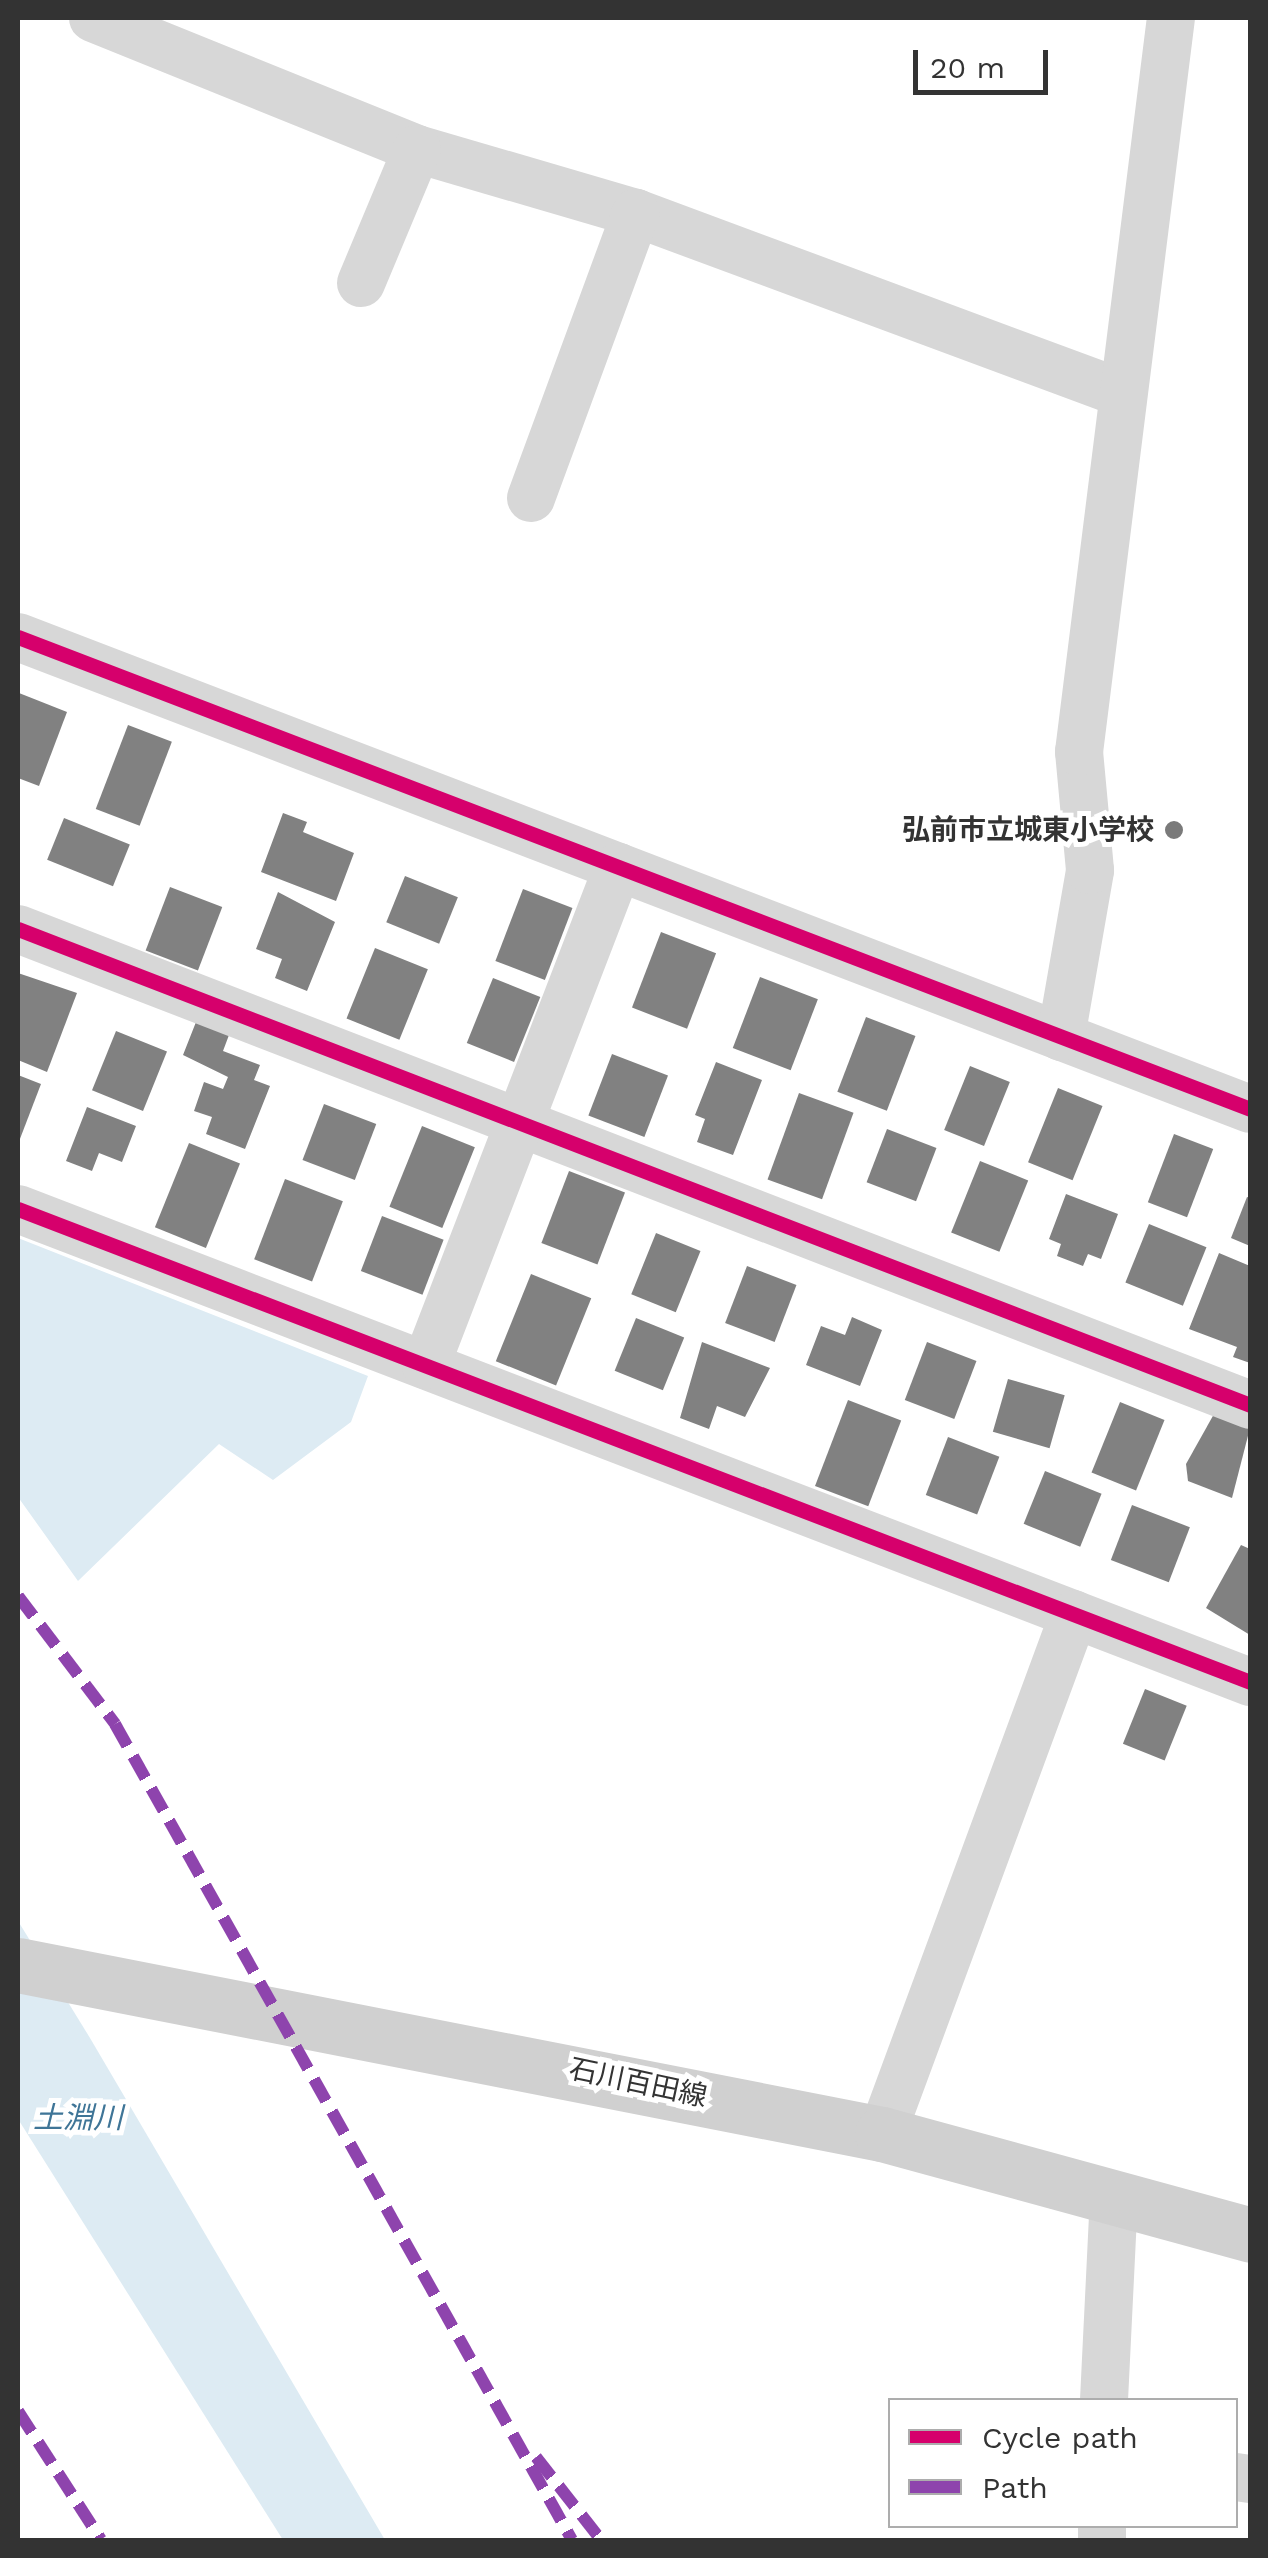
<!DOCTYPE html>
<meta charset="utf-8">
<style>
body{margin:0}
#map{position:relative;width:1268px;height:2558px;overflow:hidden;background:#fff;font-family:"Work Sans","Noto Sans JP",sans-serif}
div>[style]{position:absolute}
.water>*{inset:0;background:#ddebf3}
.building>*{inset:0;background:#818181;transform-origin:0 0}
.street>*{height:48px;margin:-24px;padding:0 24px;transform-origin:24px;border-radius:24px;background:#d7d7d7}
.secondary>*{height:55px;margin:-27.5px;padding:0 27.5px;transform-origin:27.5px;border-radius:27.5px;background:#d0d0d0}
.quiet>*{height:12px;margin-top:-6px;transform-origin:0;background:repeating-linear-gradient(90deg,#8e44ad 0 25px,transparent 0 37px)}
.cycleway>*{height:15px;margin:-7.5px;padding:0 7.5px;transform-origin:7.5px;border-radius:7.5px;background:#d6006c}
.dots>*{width:28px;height:28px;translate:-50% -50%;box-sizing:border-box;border:5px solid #fff;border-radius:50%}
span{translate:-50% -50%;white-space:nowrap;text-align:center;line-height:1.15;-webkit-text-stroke:10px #fff;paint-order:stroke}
.poi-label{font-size:28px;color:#333;font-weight:700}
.right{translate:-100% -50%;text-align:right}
.street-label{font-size:28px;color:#333}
.water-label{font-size:30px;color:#3f7597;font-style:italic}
.frame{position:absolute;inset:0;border:20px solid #333;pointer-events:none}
.legend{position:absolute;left:888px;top:2398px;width:350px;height:130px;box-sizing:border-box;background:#fff;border:2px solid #adadad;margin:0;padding:12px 18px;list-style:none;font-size:30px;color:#333}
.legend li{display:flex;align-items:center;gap:20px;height:50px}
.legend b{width:50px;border:2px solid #adadad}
.scale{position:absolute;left:913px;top:50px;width:135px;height:45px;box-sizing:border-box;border:5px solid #333;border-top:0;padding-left:12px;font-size:30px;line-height:35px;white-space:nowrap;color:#333;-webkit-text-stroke:8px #fff;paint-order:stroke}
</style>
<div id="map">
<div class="water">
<i style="clip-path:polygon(18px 1238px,368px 1376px,351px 1422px,273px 1480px,219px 1444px,78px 1581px,18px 1497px)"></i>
<i style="clip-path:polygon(18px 1921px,90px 2038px,385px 2540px,283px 2540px,18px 2119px)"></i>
</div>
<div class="building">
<i style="clip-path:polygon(19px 693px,67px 712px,39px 786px,18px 778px)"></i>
<i style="left:128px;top:725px;width:47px;height:90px;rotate:21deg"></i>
<i style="clip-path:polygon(283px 813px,307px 822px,303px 832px,354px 853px,336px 901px,261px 872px)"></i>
<i style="left:64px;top:818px;width:71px;height:45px;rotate:22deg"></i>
<i style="left:405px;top:876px;width:57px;height:50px;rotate:22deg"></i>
<i style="left:170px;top:887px;width:56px;height:68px;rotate:21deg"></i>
<i style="left:523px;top:889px;width:53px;height:77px;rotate:21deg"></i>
<i style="clip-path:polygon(278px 892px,335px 922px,307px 991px,275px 978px,282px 959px,256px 949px)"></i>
<i style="left:661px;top:932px;width:59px;height:81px;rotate:21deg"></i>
<i style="left:375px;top:948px;width:57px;height:76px;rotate:22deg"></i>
<i style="clip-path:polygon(18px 973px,77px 993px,47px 1072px,18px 1060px)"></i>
<i style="left:760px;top:977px;width:62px;height:76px;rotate:21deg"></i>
<i style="left:493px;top:978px;width:51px;height:70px;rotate:22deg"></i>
<i style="left:866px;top:1017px;width:53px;height:80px;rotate:21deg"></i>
<i style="clip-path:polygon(196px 1022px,229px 1035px,223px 1051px,260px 1065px,254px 1080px,270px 1086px,245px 1149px,206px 1134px,212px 1117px,194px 1111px,204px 1082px,223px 1089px,228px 1077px,183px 1055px)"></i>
<i style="left:116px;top:1031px;width:55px;height:64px;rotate:22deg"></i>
<i style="left:612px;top:1054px;width:60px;height:66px;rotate:21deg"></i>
<i style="clip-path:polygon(716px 1062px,762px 1080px,733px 1155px,697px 1142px,705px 1119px,695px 1115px)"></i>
<i style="left:970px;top:1066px;width:43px;height:69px;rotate:22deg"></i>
<i style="clip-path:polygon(18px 1075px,41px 1084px,18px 1144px)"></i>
<i style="left:1058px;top:1088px;width:48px;height:80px;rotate:22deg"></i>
<i style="left:799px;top:1093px;width:58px;height:92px;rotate:20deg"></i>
<i style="left:324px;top:1104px;width:56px;height:60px;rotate:21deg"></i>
<i style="clip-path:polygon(87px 1107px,136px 1126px,122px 1162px,99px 1153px,92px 1171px,66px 1161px)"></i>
<i style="left:422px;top:1126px;width:57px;height:87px;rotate:22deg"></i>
<i style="left:887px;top:1129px;width:53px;height:57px;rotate:21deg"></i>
<i style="left:1174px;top:1134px;width:42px;height:73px;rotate:21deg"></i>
<i style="left:189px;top:1143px;width:55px;height:91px;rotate:22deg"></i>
<i style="left:980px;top:1161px;width:52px;height:77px;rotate:22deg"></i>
<i style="left:569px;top:1171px;width:60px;height:77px;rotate:21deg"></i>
<i style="left:285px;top:1179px;width:62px;height:86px;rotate:21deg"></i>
<i style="clip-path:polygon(1066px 1194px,1118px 1214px,1101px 1259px,1088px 1254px,1083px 1266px,1057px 1256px,1061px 1244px,1049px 1239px)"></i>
<i style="clip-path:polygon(1247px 1197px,1250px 1198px,1250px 1246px,1231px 1238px)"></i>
<i style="left:382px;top:1216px;width:66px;height:59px;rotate:21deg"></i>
<i style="left:1149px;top:1224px;width:62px;height:63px;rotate:22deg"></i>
<i style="left:656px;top:1233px;width:48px;height:66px;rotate:22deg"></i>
<i style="clip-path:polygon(1219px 1253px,1250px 1266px,1250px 1363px,1233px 1357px,1237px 1347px,1189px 1329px)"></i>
<i style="left:747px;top:1266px;width:53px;height:61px;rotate:21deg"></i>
<i style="left:531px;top:1274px;width:65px;height:94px;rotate:22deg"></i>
<i style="clip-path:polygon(852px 1317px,882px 1330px,860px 1386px,806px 1365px,821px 1326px,845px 1335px)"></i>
<i style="left:636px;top:1318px;width:52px;height:57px;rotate:22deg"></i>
<i style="clip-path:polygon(702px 1342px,770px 1368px,745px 1417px,717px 1406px,709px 1429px,680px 1418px)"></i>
<i style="left:927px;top:1342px;width:53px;height:62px;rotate:21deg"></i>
<i style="left:1008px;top:1379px;width:59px;height:55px;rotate:16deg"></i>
<i style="left:848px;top:1400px;width:57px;height:92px;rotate:21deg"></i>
<i style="left:1120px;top:1402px;width:48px;height:76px;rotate:22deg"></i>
<i style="clip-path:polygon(1214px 1414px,1250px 1428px,1232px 1498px,1188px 1481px,1186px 1464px)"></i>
<i style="left:948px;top:1437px;width:55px;height:62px;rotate:21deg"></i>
<i style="left:1045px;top:1471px;width:61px;height:57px;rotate:22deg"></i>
<i style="left:1132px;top:1505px;width:62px;height:59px;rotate:21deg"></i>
<i style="clip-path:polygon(1241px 1545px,1250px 1549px,1250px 1635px,1206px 1608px)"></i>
<i style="left:1145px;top:1689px;width:45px;height:59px;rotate:22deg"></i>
</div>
<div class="street">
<i style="left:93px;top:18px;width:349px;rotate:22deg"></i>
<i style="left:417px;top:149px;width:228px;rotate:16.3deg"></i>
<i style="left:636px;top:213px;width:517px;rotate:20.36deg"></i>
<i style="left:361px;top:283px;width:145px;rotate:-67.3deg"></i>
<i style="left:531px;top:498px;width:304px;rotate:-69.8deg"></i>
<i style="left:18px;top:637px;width:1319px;rotate:20.96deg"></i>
<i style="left:18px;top:929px;width:1321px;rotate:21.12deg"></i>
<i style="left:1061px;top:1037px;width:169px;rotate:-80.1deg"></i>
<i style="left:1090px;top:870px;width:119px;rotate:-95.3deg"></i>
<i style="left:1079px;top:752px;width:740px;rotate:-82.86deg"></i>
<i style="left:18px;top:1209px;width:1320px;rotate:21deg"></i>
<i style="left:426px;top:1365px;width:534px;rotate:-68.92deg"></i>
<i style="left:882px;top:2134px;width:554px;rotate:-69.73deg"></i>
<i style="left:1104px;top:2400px;width:204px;rotate:-87.2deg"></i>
<i style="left:1236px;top:2477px;width:14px;rotate:8deg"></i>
<i style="left:1102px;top:2526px;width:14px;rotate:90deg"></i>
</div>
<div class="secondary">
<i style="left:18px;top:1965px;width:880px;rotate:11.07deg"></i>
<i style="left:882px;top:2134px;width:382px;rotate:15.3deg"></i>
</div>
<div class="quiet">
<i style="left:18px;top:1596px;width:161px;rotate:52.8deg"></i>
<i style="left:115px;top:1724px;width:935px;rotate:60.75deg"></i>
<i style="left:18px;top:2411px;width:153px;rotate:57.2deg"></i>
<i style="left:536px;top:2457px;width:105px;rotate:51.9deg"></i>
</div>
<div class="cycleway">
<i style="left:18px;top:637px;width:1319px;rotate:20.96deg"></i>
<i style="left:18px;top:929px;width:1321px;rotate:21.12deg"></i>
<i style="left:18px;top:1209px;width:1320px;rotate:21deg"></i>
</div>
<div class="dots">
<i style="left:1174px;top:830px;background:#7a7a7a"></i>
</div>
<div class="poi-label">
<span class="right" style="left:1154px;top:830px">弘前市立城東小学校</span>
</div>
<div class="street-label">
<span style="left:638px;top:2083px;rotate:12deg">石川百田線</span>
</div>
<div class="water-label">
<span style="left:78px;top:2118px">土淵川</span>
</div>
<div class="frame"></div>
<ul class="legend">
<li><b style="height:12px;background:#d6006c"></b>Cycle path</li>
<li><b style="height:12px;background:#8e44ad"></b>Path</li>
</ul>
<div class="scale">20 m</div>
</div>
